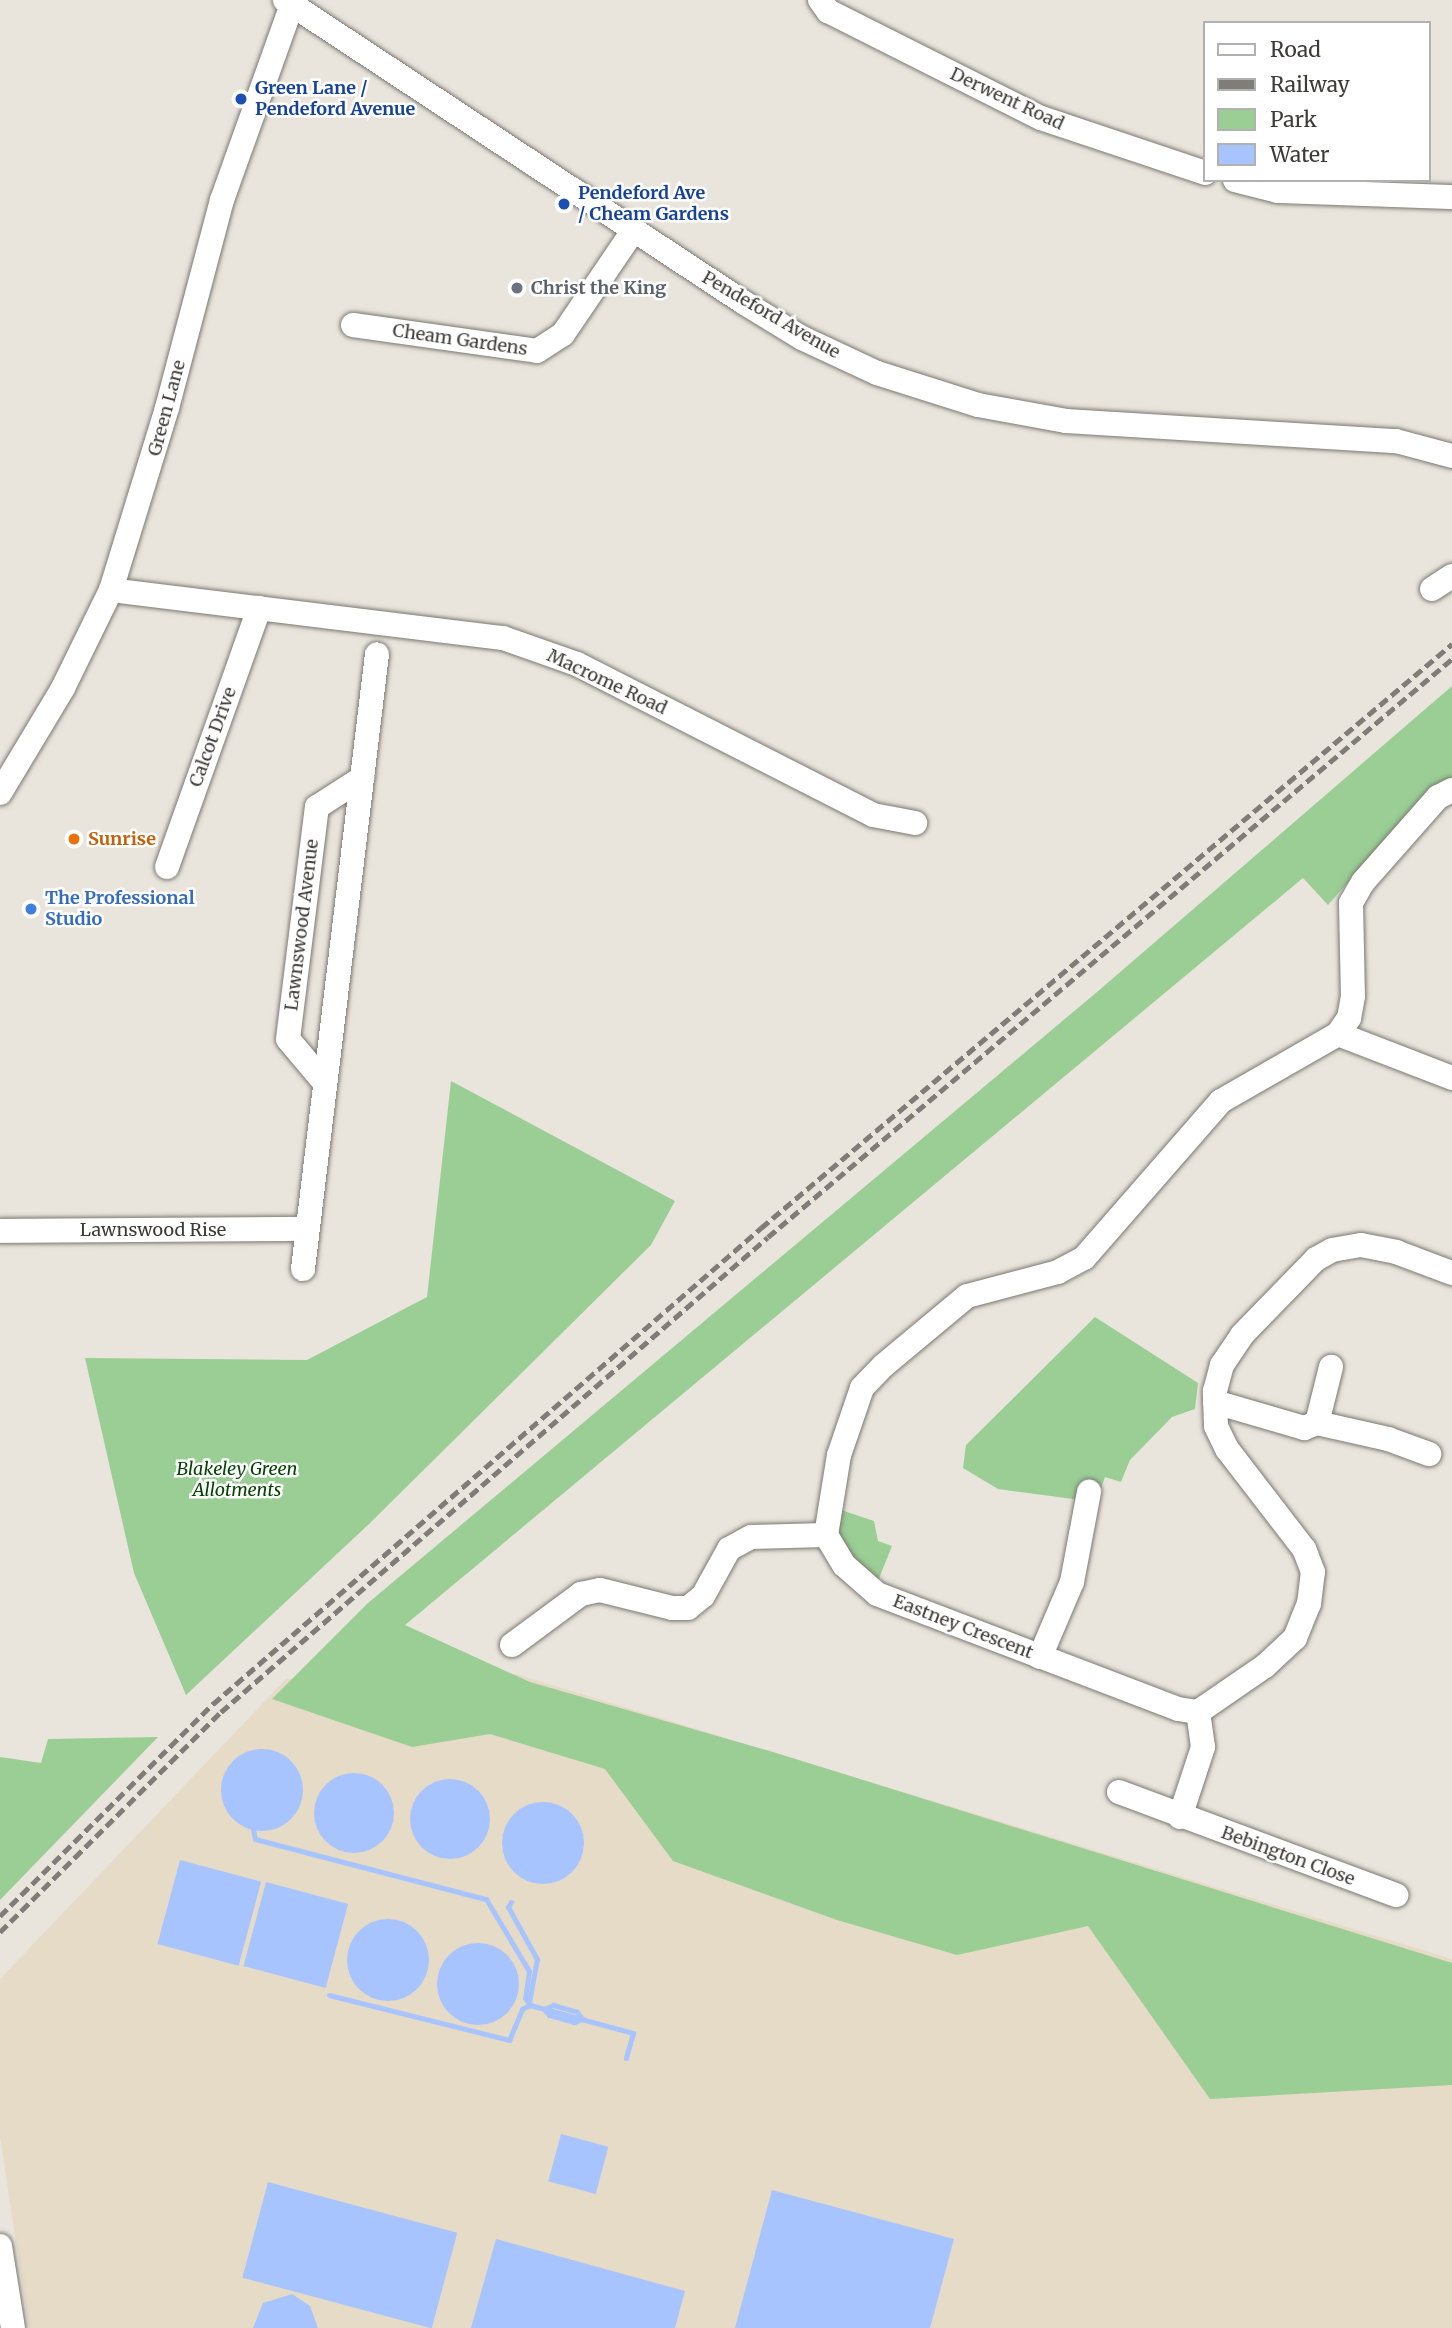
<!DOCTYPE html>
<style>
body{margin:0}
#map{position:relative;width:1452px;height:2328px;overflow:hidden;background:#e9e5dd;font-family:Merriweather,serif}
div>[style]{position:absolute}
.industrial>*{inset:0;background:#e5dbc6}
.green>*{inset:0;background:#9ace95}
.water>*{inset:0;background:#a8c4fe;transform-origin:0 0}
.round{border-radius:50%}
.stream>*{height:5px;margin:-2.5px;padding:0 2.5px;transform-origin:2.5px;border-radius:2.5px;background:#a8c4fe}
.roads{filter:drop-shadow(0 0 2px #7c7871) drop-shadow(0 0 2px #7c7871)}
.minor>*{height:24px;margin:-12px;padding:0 12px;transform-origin:12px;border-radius:12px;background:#fff}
.rail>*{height:5px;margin-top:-2.5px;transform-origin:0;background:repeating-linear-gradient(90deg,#807d78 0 10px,transparent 0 15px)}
.dots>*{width:19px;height:19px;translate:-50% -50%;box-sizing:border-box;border:4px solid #fff;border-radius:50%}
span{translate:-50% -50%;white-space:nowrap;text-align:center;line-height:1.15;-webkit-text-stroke:5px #fff;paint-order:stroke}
.transit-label{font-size:18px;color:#164399;font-weight:700}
.left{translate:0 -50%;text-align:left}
.street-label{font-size:18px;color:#3d3b38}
.worship-label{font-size:18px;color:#5b616d;font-weight:700}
.food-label{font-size:18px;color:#c56008;font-weight:700}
.shop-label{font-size:18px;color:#366cbe;font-weight:700}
.park-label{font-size:18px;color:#044502;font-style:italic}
.legend{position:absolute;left:1203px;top:21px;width:228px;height:161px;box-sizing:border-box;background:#fff;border:2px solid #b1b1af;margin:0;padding:9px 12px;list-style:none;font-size:21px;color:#3d3b38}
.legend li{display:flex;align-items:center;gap:14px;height:35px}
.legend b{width:35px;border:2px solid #b1b1af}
</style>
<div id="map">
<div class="industrial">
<i style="clip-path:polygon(516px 1674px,1452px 1959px,1452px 2328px,29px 2328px,0 2136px,0 1979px,286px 1679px)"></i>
</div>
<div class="green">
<i style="clip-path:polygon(1452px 686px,1452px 781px,1398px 825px,1328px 905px,1303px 878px,405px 1625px,530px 1682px,773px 1752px,1452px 1963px,1452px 2085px,1210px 2099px,1088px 1926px,957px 1955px,837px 1920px,673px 1861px,605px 1769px,490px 1734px,412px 1747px,272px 1699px,368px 1603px,1097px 992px)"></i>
<i style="clip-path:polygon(451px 1081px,675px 1201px,651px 1245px,369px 1524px,186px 1695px,134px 1573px,85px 1358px,307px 1360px,427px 1297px)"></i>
<i style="clip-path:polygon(1095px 1317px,1198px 1383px,1195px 1409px,1172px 1417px,1130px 1460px,1121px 1482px,1105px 1477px,1096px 1502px,998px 1489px,963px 1468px,966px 1445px)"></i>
<i style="clip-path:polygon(838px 1509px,874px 1521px,878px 1541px,892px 1546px,878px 1581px,848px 1559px,837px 1535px)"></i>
<i style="clip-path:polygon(158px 1737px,0 1900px,0 1757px,41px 1763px,48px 1739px)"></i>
</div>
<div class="water">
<i class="round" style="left:221px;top:1749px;width:82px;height:82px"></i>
<i class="round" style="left:314px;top:1773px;width:80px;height:80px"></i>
<i class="round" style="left:410px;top:1779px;width:80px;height:80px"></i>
<i class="round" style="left:502px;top:1802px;width:82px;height:82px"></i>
<i style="left:180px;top:1860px;width:84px;height:87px;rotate:15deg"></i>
<i style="left:266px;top:1882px;width:85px;height:87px;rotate:15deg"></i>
<i class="round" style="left:347px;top:1919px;width:82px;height:82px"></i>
<i class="round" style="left:437px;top:1943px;width:82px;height:82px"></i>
<i style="left:561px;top:2134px;width:49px;height:49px;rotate:15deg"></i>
<i style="left:268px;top:2182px;width:196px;height:99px;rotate:15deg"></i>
<i style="clip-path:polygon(772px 2190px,954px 2239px,930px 2328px,735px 2328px)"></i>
<i style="clip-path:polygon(496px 2239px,685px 2291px,675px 2328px,471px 2328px)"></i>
<i style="clip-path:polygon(292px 2294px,310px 2306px,318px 2328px,253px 2328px,263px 2303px)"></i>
</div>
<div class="stream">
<i style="left:253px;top:1829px;width:10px;rotate:79deg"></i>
<i style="left:255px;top:1839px;width:239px;rotate:14.6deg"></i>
<i style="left:486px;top:1899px;width:84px;rotate:59.2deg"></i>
<i style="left:529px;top:1971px;width:27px;rotate:98deg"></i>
<i style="left:525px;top:1998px;width:9px;rotate:54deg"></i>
<i style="left:511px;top:1902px;width:6px;rotate:121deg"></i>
<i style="left:508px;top:1907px;width:60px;rotate:60.9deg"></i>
<i style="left:537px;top:1959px;width:44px;rotate:100.5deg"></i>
<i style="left:329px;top:1995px;width:186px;rotate:14deg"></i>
<i style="left:509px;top:2040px;width:34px;rotate:-67deg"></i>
<i style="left:522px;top:2009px;width:9px;rotate:-27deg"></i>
<i style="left:530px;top:2005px;width:107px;rotate:15.2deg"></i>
<i style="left:633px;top:2033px;width:26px;rotate:106deg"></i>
<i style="left:553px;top:2005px;width:25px;rotate:16deg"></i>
<i style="left:577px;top:2012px;width:9px;rotate:54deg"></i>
<i style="left:582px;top:2019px;width:9px;rotate:159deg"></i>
<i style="left:574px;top:2022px;width:26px;rotate:-164deg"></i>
<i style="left:549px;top:2015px;width:8px;rotate:-130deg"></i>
<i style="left:544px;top:2009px;width:10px;rotate:-24deg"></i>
</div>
<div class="roads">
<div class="minor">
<i style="left:285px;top:0;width:549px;rotate:33.4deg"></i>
<i style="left:743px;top:302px;width:69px;rotate:31.4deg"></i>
<i style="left:802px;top:338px;width:83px;rotate:25deg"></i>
<i style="left:877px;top:373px;width:106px;rotate:17.6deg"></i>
<i style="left:978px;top:405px;width:89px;rotate:10.3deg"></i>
<i style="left:1066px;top:421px;width:331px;rotate:3.5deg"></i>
<i style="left:1396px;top:441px;width:58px;rotate:15deg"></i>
<i style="left:820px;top:0;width:14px;rotate:54deg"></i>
<i style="left:828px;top:11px;width:238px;rotate:26.7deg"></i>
<i style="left:1041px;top:118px;width:173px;rotate:18.5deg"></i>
<i style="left:1235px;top:180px;width:44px;rotate:14.3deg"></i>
<i style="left:1278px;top:191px;width:174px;rotate:2deg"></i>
<i style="left:353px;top:325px;width:186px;rotate:8deg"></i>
<i style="left:537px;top:351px;width:31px;rotate:-33deg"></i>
<i style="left:563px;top:334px;width:125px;rotate:-55.8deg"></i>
<i style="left:1432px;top:589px;width:24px;rotate:-33deg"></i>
<i style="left:111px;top:590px;width:395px;rotate:7deg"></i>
<i style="left:503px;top:638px;width:78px;rotate:19.4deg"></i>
<i style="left:577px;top:664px;width:332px;rotate:27deg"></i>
<i style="left:873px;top:815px;width:43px;rotate:10.8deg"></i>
<i style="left:1452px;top:790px;width:16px;rotate:153deg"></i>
<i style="left:1438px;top:797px;width:113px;rotate:131.4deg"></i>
<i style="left:1363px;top:882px;width:24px;rotate:120deg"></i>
<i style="left:1351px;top:903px;width:93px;rotate:88.8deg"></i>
<i style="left:1353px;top:996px;width:22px;rotate:100deg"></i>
<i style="left:1349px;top:1018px;width:19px;rotate:125deg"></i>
<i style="left:1338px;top:1034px;width:135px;rotate:150.2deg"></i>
<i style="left:1221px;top:1101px;width:208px;rotate:131.1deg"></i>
<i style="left:1084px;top:1258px;width:30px;rotate:152deg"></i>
<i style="left:1058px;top:1272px;width:94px;rotate:165.2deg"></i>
<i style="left:967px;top:1296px;width:109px;rotate:140.2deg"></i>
<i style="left:883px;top:1366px;width:30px;rotate:134deg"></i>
<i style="left:862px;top:1388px;width:71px;rotate:108.9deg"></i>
<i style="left:839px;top:1455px;width:81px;rotate:99.2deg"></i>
<i style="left:826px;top:1535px;width:35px;rotate:59deg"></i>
<i style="left:844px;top:1565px;width:44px;rotate:41.3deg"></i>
<i style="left:877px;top:1594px;width:322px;rotate:20.9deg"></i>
<i style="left:1178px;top:1709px;width:20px;rotate:9deg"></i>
<i style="left:1198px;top:1712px;width:81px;rotate:-34.5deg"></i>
<i style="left:1265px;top:1666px;width:41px;rotate:-43deg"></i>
<i style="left:1295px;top:1638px;width:37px;rotate:-68deg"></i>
<i style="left:1309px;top:1604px;width:32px;rotate:-83deg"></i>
<i style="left:1313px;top:1572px;width:25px;rotate:-111deg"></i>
<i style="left:1304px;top:1549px;width:126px;rotate:-127.6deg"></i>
<i style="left:1227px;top:1449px;width:25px;rotate:-116deg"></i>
<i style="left:1216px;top:1426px;width:35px;rotate:-92deg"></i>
<i style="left:1215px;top:1391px;width:27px;rotate:-75deg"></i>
<i style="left:1222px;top:1365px;width:36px;rotate:-56deg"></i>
<i style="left:1242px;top:1335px;width:106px;rotate:-45.8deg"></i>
<i style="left:1316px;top:1259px;width:18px;rotate:-29deg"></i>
<i style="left:1332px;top:1250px;width:29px;rotate:-10deg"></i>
<i style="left:1361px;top:1245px;width:36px;rotate:11deg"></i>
<i style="left:1396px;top:1252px;width:60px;rotate:20.6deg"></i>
<i style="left:0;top:793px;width:122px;rotate:-59deg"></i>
<i style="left:63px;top:688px;width:109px;rotate:-63.9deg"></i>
<i style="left:111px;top:590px;width:190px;rotate:-72.9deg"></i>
<i style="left:167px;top:408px;width:215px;rotate:-75.2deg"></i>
<i style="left:222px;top:200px;width:208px;rotate:-70.3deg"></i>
<i style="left:167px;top:867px;width:275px;rotate:-70.4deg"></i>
<i style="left:1338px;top:1034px;width:122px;rotate:21.1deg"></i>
<i style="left:325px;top:1083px;width:57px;rotate:-130.1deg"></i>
<i style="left:288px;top:1039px;width:234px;rotate:-82.9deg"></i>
<i style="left:317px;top:807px;width:54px;rotate:-32.8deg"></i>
<i style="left:0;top:1231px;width:307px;rotate:-0.4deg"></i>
<i style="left:303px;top:1269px;width:619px;rotate:-83.14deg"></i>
<i style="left:1215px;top:1402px;width:93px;rotate:16.3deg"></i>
<i style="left:1304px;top:1428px;width:14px;rotate:-21deg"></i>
<i style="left:1317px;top:1423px;width:73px;rotate:12.7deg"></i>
<i style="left:1388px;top:1439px;width:44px;rotate:20.1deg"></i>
<i style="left:1317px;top:1423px;width:58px;rotate:-76deg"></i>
<i style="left:512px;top:1645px;width:86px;rotate:-36.5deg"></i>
<i style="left:581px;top:1594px;width:19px;rotate:-12deg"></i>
<i style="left:600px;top:1590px;width:74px;rotate:14deg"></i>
<i style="left:672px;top:1608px;width:16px"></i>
<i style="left:688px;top:1608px;width:19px;rotate:-39deg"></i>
<i style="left:703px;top:1596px;width:54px;rotate:-61deg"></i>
<i style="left:729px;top:1549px;width:25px;rotate:-29deg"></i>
<i style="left:751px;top:1537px;width:75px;rotate:-1.5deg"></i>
<i style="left:1040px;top:1657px;width:82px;rotate:-66.9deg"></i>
<i style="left:1072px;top:1582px;width:92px;rotate:-79.3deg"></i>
<i style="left:1119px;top:1792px;width:296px;rotate:20.4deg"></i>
<i style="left:1180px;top:1817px;width:74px;rotate:-71.8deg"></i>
<i style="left:1203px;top:1747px;width:35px;rotate:-98deg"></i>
<i style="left:0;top:2246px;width:83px;rotate:81deg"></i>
</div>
</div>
<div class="rail">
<i style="left:0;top:1916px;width:301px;rotate:-44.9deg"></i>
<i style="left:213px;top:1704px;width:726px;rotate:-40.98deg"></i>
<i style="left:761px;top:1228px;width:905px;rotate:-40.2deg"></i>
<i style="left:0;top:1932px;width:312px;rotate:-44.9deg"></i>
<i style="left:221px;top:1712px;width:724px;rotate:-40.97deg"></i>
<i style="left:768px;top:1237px;width:896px;rotate:-40.2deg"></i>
</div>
<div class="dots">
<i style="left:241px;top:99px;background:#1a4fb4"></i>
<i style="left:564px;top:204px;background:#1a4fb4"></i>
<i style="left:517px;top:288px;background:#6b7280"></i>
<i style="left:74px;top:839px;background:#e8710a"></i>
<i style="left:31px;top:909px;background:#3f7fe0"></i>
</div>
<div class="transit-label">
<span class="left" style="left:255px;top:99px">Green Lane /<br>Pendeford Avenue</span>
<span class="left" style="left:578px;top:204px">Pendeford Ave<br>/ Cheam Gardens</span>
</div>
<div class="street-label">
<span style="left:1007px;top:99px;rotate:25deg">Derwent Road</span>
<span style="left:771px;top:315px;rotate:30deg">Pendeford Avenue</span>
<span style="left:460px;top:340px;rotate:8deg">Cheam Gardens</span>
<span style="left:167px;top:408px;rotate:-75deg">Green Lane</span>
<span style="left:607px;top:682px;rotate:25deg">Macrome Road</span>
<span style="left:213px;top:737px;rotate:-70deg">Calcot Drive</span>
<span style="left:302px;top:925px;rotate:-83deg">Lawnswood Avenue</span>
<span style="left:153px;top:1230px">Lawnswood Rise</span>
<span style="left:963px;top:1627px;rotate:21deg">Eastney Crescent</span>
<span style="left:1288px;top:1856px;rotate:20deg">Bebington Close</span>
</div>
<div class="worship-label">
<span class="left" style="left:531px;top:288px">Christ the King</span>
</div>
<div class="food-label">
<span class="left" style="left:88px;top:839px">Sunrise</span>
</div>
<div class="shop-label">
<span class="left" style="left:45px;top:909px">The Professional<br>Studio</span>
</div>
<div class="park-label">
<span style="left:237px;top:1480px">Blakeley Green<br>Allotments</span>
</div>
<ul class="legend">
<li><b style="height:9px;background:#fff"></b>Road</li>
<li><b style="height:9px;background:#807d78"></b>Railway</li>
<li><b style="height:19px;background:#9ace95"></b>Park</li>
<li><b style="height:19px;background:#a8c4fe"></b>Water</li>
</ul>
</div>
